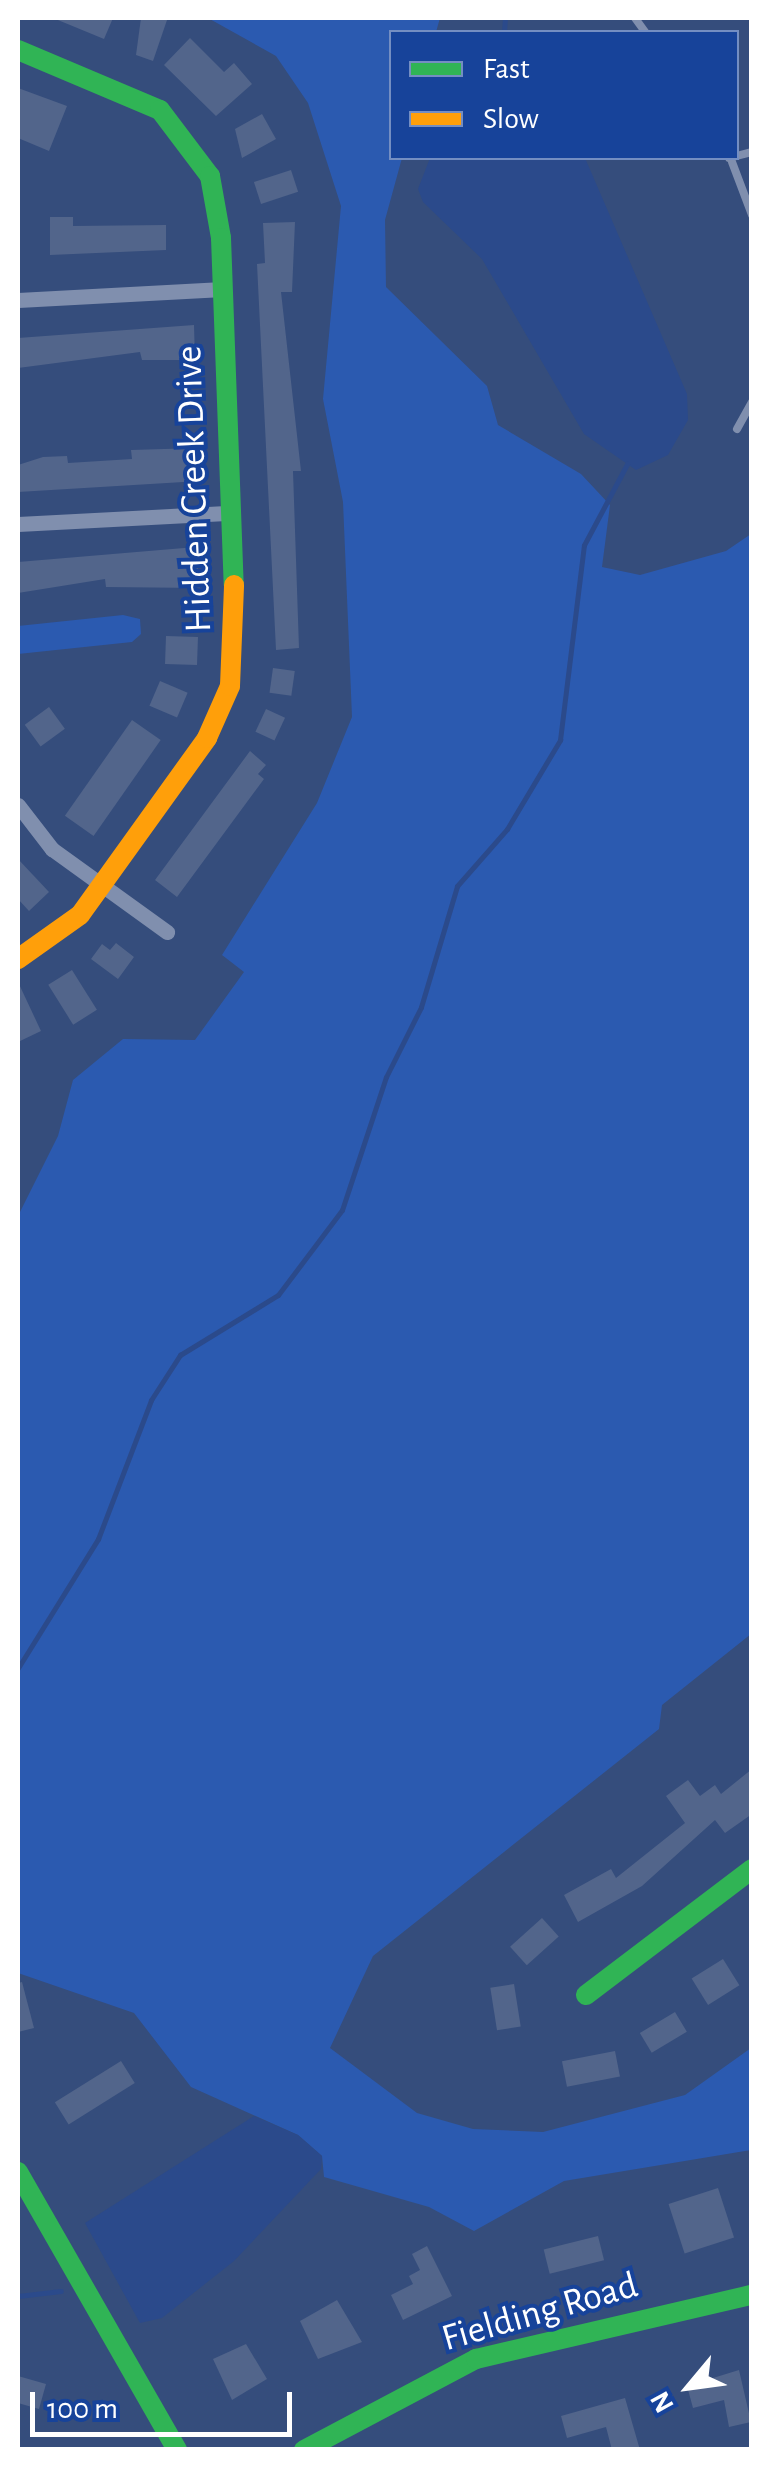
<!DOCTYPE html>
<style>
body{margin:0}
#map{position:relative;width:769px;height:2467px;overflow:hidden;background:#354d7c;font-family:"Alegreya Sans",sans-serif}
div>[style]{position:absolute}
.green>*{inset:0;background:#2b5ab0}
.water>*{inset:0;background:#2b4a8b}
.stream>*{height:5px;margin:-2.5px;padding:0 2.5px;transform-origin:2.5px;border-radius:2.5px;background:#2b4a8b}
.building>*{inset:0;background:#52658b;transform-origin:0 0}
.lane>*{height:8px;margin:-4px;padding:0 4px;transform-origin:4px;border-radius:4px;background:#808fae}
.street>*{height:15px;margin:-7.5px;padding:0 7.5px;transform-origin:7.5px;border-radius:7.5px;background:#808fae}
.fast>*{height:20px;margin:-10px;padding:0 10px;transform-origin:10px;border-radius:10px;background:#30b455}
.slow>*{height:20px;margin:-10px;padding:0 10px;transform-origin:10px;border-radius:10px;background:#ff9f0a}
span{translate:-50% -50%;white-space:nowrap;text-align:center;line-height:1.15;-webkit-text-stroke:8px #17439a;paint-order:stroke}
.street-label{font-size:38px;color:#fff}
.frame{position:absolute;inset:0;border:20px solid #fff;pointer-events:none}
.legend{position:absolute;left:389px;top:30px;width:350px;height:130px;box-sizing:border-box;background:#17439a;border:2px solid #748ec2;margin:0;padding:12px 18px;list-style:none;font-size:30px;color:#fff}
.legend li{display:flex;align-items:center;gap:20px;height:50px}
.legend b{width:50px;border:2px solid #748ec2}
.north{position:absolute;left:639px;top:2337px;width:100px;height:100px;-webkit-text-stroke:8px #17439a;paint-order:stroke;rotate:241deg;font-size:28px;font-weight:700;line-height:40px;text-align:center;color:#fff}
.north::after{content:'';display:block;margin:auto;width:35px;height:45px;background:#fff;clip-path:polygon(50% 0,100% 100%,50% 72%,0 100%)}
.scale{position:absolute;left:30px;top:2392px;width:262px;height:45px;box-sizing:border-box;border:5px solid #fff;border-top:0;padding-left:12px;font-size:30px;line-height:35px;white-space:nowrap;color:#fff;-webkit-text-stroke:8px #17439a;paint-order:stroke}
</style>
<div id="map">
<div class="green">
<i style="clip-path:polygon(208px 18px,440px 18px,436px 32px,392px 32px,392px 158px,402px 158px,385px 220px,386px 287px,487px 386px,498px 425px,581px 474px,610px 505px,602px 567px,640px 575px,726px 551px,751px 534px,751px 1634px,662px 1705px,659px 1729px,373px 1956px,330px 2048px,417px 2113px,473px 2129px,543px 2132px,685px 2095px,751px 2048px,751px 2150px,564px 2181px,474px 2231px,429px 2207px,324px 2177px,322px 2156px,298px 2135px,191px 2087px,134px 2013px,18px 1973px,18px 1216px,58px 1136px,73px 1080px,123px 1039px,195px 1040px,244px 972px,222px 955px,317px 803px,352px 717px,343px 502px,323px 399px,341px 206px,308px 103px,276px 56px)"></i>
<i style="clip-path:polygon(123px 615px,140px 619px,141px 634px,132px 642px,18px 654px,18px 626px)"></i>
</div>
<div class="water">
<i style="clip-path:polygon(430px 158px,585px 158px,687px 394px,688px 420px,668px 455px,636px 470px,584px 434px,482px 259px,423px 202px,418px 189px)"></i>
<i style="clip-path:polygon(254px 2116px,298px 2135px,322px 2156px,321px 2169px,234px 2261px,162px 2318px,140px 2323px,85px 2223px)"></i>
</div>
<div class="stream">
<i style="left:504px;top:32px;width:14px;rotate:-86deg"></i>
<i style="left:18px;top:1668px;width:152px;rotate:-58.2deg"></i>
<i style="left:98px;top:1539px;width:149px;rotate:-69.1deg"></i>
<i style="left:151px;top:1400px;width:54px;rotate:-57.2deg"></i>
<i style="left:180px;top:1355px;width:115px;rotate:-31.5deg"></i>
<i style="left:278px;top:1295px;width:106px;rotate:-53deg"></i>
<i style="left:342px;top:1210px;width:140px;rotate:-71.7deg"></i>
<i style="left:386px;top:1077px;width:78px;rotate:-63.4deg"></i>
<i style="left:421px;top:1007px;width:126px;rotate:-73.4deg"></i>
<i style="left:457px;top:886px;width:76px;rotate:-48.7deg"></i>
<i style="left:507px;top:829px;width:104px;rotate:-59.2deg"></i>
<i style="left:560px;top:740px;width:196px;rotate:-83deg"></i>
<i style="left:584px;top:545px;width:92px;rotate:-62deg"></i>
<i style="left:18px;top:2296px;width:43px;rotate:-6.6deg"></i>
</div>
<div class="building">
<i style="clip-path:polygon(53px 18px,113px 18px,104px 39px)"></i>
<i style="clip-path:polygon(141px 18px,167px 20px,153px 61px,136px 55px)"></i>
<i style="clip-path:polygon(190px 38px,224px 72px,234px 63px,252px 84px,216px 116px,164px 65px)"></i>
<i style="clip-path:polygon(18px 88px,67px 106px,49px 151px,18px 138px)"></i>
<i style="clip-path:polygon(262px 114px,276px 139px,242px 158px,235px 129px)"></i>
<i style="left:291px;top:170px;width:23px;height:39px;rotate:72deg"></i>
<i style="clip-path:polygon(50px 217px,73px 217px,73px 226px,166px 225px,166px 250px,50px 255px)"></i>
<i style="clip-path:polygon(295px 222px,292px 292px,281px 292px,301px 471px,293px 471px,299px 648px,276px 650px,257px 264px,265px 263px,263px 223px)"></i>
<i style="clip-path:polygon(194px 325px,195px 360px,142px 360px,140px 352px,18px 368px,18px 338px)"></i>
<i style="clip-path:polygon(198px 448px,200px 481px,18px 492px,18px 465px,43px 457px,67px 456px,68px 463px,132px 459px,131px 450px)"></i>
<i style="clip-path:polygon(196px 547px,200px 588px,106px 587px,105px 579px,18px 593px,18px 562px)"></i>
<i style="left:166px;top:636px;width:32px;height:28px;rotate:2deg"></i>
<i style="left:273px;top:668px;width:22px;height:25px;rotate:8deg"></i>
<i style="left:160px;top:681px;width:30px;height:27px;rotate:23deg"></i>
<i style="left:49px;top:707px;width:27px;height:30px;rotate:54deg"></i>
<i style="left:266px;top:709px;width:21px;height:25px;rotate:25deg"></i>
<i style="left:132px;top:720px;width:35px;height:117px;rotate:35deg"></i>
<i style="clip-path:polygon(250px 751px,266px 765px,258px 774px,264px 779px,177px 897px,155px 880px)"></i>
<i style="clip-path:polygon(18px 859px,49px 892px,29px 911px,18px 899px)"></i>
<i style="clip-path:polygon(116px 943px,134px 957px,118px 979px,91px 959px,102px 944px,110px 950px)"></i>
<i style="left:72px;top:970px;width:47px;height:28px;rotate:58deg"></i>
<i style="clip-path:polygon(18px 982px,41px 1031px,18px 1042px)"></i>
<i style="clip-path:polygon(752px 1769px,752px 1814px,725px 1833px,715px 1820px,642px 1886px,578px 1922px,564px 1895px,611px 1869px,616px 1878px,685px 1823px,666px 1796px,688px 1780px,700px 1796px,715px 1785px,721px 1794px)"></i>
<i style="left:542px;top:1918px;width:25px;height:43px;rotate:48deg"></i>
<i style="left:723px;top:1959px;width:31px;height:37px;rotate:58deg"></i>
<i style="clip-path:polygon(22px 1982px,34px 2028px,18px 2032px,18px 1983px)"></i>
<i style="left:514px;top:1984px;width:43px;height:24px;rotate:81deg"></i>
<i style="left:675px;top:2012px;width:23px;height:41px;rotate:59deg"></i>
<i style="left:615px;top:2051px;width:26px;height:54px;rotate:79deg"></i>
<i style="left:121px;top:2061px;width:26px;height:78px;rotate:58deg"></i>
<i style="left:718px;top:2188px;width:52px;height:52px;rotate:72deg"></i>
<i style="left:598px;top:2236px;width:25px;height:56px;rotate:76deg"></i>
<i style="clip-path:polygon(427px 2246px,452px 2296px,403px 2320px,391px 2295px,413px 2284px,409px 2276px,420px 2270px,412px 2254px)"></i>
<i style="clip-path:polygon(337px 2300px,362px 2342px,318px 2359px,300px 2321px)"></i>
<i style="clip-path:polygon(246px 2344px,267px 2379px,232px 2400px,213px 2359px)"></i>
<i style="clip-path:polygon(739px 2370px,751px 2422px,729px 2427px,724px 2400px,693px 2408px,687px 2386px)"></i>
<i style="clip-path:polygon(18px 2376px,46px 2384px,39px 2409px,18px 2403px)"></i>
<i style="clip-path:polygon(625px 2398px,640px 2450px,612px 2450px,606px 2427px,567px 2438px,561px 2416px)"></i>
</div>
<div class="lane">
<i style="left:635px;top:18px;width:17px;rotate:54deg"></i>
<i style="left:729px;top:158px;width:24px;rotate:-15deg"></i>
<i style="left:732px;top:162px;width:57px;rotate:69.3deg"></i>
<i style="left:737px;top:429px;width:31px;rotate:-61deg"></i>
</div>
<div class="street">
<i style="left:18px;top:300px;width:205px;rotate:-3.1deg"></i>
<i style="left:18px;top:524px;width:213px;rotate:-3deg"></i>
<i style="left:18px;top:805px;width:56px;rotate:52.3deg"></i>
<i style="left:52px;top:849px;width:142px;rotate:35.8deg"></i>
</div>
<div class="fast">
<i style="left:18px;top:50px;width:154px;rotate:22.9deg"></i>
<i style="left:160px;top:110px;width:83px;rotate:52.9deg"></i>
<i style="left:210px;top:176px;width:63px;rotate:79.9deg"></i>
<i style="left:221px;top:238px;width:347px;rotate:87.9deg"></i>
<i style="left:586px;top:1995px;width:208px;rotate:-37.2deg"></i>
<i style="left:18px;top:2172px;width:320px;rotate:60.2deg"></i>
<i style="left:304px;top:2450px;width:195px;rotate:-27.9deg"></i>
<i style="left:476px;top:2359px;width:283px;rotate:-13.1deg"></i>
</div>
<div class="slow">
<i style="left:18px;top:959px;width:76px;rotate:-35.4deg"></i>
<i style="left:80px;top:915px;width:218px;rotate:-54.3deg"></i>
<i style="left:207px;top:738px;width:57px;rotate:-66.1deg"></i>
<i style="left:230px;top:686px;width:101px;rotate:-87.7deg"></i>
</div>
<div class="street-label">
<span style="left:195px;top:489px;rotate:-92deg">Hidden Creek Drive</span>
<span style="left:540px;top:2313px;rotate:-16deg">Fielding Road</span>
</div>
<div class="frame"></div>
<ul class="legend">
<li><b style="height:12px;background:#30b455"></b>Fast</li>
<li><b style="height:12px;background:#ff9f0a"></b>Slow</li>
</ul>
<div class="north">N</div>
<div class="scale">100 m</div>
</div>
